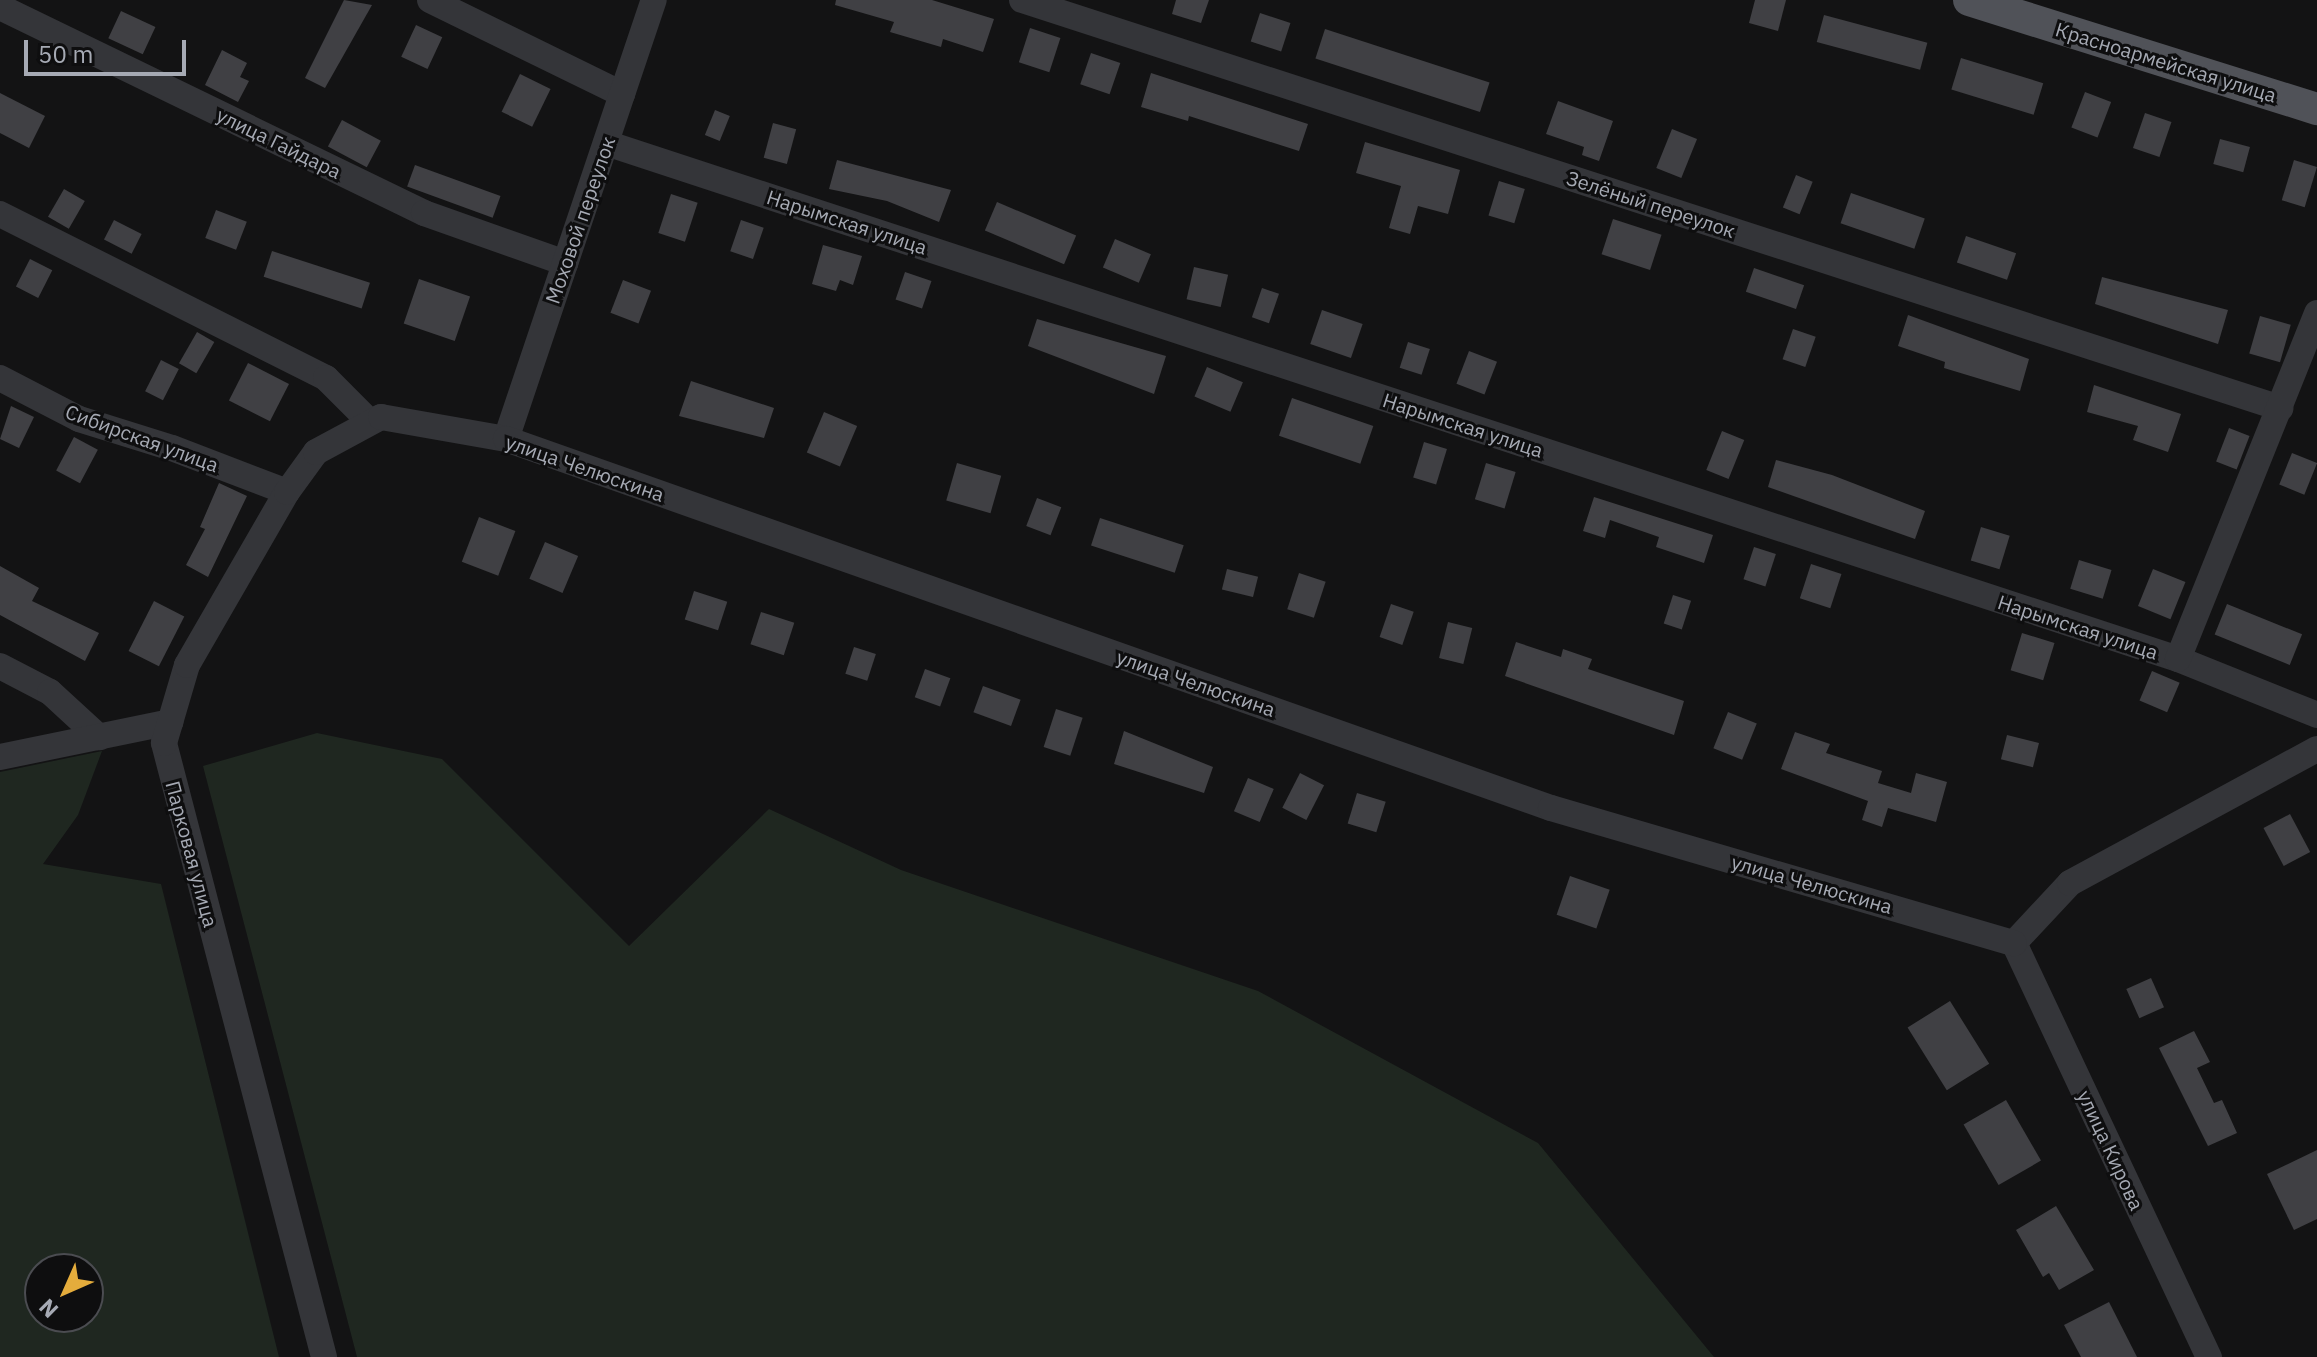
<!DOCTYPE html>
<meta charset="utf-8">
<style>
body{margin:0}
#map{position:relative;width:2317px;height:1357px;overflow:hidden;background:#131314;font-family:"IBM Plex Sans",sans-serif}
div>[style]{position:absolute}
.green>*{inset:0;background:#1f2720}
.building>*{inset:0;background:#404044;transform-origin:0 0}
.minor>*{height:26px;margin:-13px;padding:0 13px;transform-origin:13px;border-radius:13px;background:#343539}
.major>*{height:32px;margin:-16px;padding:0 16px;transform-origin:16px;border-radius:16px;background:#505258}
span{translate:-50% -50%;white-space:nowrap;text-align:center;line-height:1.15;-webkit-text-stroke:6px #0e0e0f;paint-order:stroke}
.street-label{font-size:20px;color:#a6aab4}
.north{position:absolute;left:24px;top:1253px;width:80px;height:80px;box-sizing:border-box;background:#0e0e0f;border:2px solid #4b4c51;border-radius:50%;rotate:225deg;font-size:22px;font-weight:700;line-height:32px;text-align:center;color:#a6aab4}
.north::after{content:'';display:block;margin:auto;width:28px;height:36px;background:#e4ac3c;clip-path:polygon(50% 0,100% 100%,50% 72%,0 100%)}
.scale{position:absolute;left:24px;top:40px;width:162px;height:36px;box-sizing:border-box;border:4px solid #a6aab4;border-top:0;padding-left:10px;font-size:24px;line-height:28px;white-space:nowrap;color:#a6aab4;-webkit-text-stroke:6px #0e0e0f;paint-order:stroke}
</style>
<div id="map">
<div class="green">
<i style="clip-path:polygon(317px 733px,442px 759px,629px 946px,769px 809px,901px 870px,1258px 991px,1538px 1143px,1714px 1357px,357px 1357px,203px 766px)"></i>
<i style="clip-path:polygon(evenodd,102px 751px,78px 815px,43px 864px,161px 884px,279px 1357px,0 1357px,0 772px,102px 751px,88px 1269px,88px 1317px,40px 1317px,40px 1269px,88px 1269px)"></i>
</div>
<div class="building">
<i style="clip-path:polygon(344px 0,372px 5px,325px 88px,305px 78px)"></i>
<i style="clip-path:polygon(836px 0,932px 0,994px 19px,983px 52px,943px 39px,941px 47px,890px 32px,894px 22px,835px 5px)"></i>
<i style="clip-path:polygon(1176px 0,1209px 0,1201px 23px,1172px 14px)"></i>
<i style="clip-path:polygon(1755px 0,1786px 0,1778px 31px,1749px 23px)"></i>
<i style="left:121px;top:11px;width:38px;height:30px;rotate:25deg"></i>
<i style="left:1260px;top:13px;width:32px;height:30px;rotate:18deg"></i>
<i style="left:1824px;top:15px;width:107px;height:28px;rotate:15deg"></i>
<i style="left:416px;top:25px;width:29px;height:35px;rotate:25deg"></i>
<i style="left:1030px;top:28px;width:32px;height:36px;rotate:18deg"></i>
<i style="left:1325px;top:29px;width:173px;height:31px;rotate:18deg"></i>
<i style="clip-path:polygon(222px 50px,247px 63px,240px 77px,249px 81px,238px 102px,205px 85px)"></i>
<i style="left:1091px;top:53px;width:31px;height:33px;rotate:19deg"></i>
<i style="left:1961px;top:58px;width:86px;height:33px;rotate:17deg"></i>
<i style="clip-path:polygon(1151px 73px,1308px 124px,1299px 151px,1189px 116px,1188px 121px,1141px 107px)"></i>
<i style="left:520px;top:74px;width:34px;height:42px;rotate:26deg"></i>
<i style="left:2085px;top:92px;width:28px;height:38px;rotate:21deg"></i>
<i style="clip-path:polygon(0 93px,45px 116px,29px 148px,0 133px)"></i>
<i style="clip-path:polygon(1558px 101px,1613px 121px,1599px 161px,1582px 155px,1584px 147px,1546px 134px)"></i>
<i style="left:715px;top:110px;width:16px;height:27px;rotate:22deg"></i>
<i style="left:2145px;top:113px;width:28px;height:37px;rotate:19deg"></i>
<i style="left:342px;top:120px;width:44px;height:30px;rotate:28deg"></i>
<i style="left:773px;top:123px;width:24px;height:36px;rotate:15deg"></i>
<i style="left:1672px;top:129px;width:27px;height:42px;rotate:22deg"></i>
<i style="left:2220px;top:139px;width:31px;height:26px;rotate:15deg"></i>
<i style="clip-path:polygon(1365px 142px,1460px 170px,1448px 214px,1418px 206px,1410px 234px,1389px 228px,1401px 186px,1356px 173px)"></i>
<i style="clip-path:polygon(837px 160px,951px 190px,939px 222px,887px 201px,829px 189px)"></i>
<i style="left:2294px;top:160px;width:24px;height:42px;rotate:17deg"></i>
<i style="left:415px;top:165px;width:91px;height:23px;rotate:20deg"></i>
<i style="left:1796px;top:175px;width:18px;height:35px;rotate:22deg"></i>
<i style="left:1499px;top:181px;width:27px;height:36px;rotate:17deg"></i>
<i style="left:64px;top:189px;width:24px;height:32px;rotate:30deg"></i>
<i style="left:1851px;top:193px;width:78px;height:32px;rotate:19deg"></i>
<i style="left:671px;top:194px;width:28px;height:41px;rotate:18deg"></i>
<i style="left:997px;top:202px;width:86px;height:31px;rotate:23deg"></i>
<i style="left:216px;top:210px;width:33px;height:30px;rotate:21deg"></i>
<i style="left:1613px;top:219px;width:51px;height:37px;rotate:18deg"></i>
<i style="left:114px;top:220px;width:31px;height:22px;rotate:27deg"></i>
<i style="left:741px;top:220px;width:24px;height:33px;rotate:19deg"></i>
<i style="left:1966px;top:236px;width:53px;height:28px;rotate:19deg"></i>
<i style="left:1115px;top:239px;width:39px;height:31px;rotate:23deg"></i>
<i style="clip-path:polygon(823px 245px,862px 256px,853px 285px,840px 280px,836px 291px,812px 284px)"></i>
<i style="left:272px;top:251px;width:103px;height:27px;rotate:18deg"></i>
<i style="left:30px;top:259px;width:25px;height:31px;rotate:27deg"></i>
<i style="left:1194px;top:267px;width:35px;height:33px;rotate:13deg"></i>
<i style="left:1754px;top:268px;width:53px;height:25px;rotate:19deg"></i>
<i style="left:905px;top:272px;width:28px;height:29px;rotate:19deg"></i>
<i style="clip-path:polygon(2102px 277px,2228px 310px,2218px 344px,2095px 304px)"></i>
<i style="left:419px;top:279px;width:54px;height:47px;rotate:19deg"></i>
<i style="left:623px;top:280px;width:30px;height:35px;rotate:21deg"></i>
<i style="left:1262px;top:288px;width:18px;height:31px;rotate:19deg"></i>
<i style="left:1322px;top:310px;width:43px;height:36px;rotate:19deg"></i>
<i style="clip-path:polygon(1908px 315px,2029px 359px,2020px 391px,1944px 368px,1945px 362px,1898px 346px)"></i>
<i style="left:2260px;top:316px;width:32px;height:39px;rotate:16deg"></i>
<i style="clip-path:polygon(1037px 319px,1166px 356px,1154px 394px,1028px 346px)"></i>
<i style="left:1793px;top:329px;width:24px;height:32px;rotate:19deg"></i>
<i style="left:197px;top:332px;width:20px;height:36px;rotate:30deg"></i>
<i style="left:1408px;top:342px;width:23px;height:27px;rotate:18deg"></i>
<i style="left:1469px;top:351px;width:30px;height:35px;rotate:21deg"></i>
<i style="left:161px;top:360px;width:20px;height:35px;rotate:27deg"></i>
<i style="left:248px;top:363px;width:46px;height:42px;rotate:27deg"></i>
<i style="left:1207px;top:367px;width:39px;height:32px;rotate:23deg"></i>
<i style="clip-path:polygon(691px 381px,774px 408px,764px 438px,679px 416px)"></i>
<i style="clip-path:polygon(2094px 385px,2181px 414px,2168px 452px,2133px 440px,2138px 426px,2087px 412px)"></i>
<i style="left:1292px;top:398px;width:86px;height:40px;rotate:19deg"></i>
<i style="clip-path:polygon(11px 406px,34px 417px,19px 448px,0 439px)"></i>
<i style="left:824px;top:412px;width:36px;height:44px;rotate:23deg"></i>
<i style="left:2229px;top:428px;width:22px;height:36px;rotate:21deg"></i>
<i style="left:1722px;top:431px;width:24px;height:42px;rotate:22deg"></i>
<i style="left:74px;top:437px;width:27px;height:38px;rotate:28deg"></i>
<i style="left:1424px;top:442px;width:24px;height:37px;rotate:17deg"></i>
<i style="left:2292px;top:453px;width:27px;height:34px;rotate:22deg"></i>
<i style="clip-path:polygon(1776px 460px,1832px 475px,1925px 511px,1915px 539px,1768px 487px)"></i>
<i style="left:957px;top:463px;width:46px;height:39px;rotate:16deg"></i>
<i style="left:1486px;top:463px;width:31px;height:38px;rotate:17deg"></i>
<i style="clip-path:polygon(219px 483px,247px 496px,208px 577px,186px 565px,205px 529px,200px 527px)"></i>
<i style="clip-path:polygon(1594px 497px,1713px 535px,1704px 563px,1656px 547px,1659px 537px,1610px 520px,1605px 538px,1583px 531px)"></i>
<i style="left:1037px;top:498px;width:26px;height:30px;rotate:21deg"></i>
<i style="left:479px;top:517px;width:39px;height:48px;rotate:21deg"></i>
<i style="left:1100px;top:518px;width:88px;height:29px;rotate:18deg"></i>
<i style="left:1981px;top:527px;width:30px;height:35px;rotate:17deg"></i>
<i style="left:545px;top:542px;width:36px;height:40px;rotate:23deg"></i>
<i style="left:1754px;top:547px;width:23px;height:34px;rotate:18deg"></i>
<i style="left:2079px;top:560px;width:34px;height:30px;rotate:17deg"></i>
<i style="left:1811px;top:564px;width:32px;height:36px;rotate:18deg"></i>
<i style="clip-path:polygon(0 566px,39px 588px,32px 601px,99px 633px,85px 661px,0 615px)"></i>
<i style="left:1227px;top:569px;width:32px;height:21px;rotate:14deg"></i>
<i style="left:2153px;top:569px;width:35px;height:40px;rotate:22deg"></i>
<i style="left:1299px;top:573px;width:28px;height:38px;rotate:18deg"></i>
<i style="left:694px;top:591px;width:35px;height:30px;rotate:18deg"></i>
<i style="left:1673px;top:595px;width:19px;height:30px;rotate:18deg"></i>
<i style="left:154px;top:601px;width:34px;height:56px;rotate:27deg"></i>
<i style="left:1391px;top:604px;width:24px;height:35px;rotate:19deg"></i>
<i style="left:2227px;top:604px;width:81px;height:33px;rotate:22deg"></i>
<i style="left:761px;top:612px;width:35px;height:34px;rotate:18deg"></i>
<i style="left:1448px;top:622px;width:25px;height:37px;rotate:14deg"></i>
<i style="left:2022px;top:633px;width:34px;height:39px;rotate:17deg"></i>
<i style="clip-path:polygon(1516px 642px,1561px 657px,1563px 649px,1592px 659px,1588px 669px,1684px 701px,1674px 735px,1505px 676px)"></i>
<i style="left:854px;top:647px;width:23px;height:28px;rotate:18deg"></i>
<i style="left:925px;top:669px;width:27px;height:30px;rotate:20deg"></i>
<i style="left:2152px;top:671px;width:30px;height:32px;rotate:23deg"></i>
<i style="left:983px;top:686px;width:40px;height:28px;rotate:20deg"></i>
<i style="left:1056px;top:709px;width:28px;height:40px;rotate:18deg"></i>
<i style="left:1728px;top:712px;width:31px;height:39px;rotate:22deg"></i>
<i style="clip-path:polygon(1124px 731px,1213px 767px,1204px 793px,1114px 764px)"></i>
<i style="clip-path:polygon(1795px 732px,1830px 744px,1826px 753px,1882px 771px,1878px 783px,1911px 793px,1916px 773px,1947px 782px,1936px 822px,1888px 808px,1882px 827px,1862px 820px,1868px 801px,1781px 769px)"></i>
<i style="left:2007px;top:735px;width:33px;height:25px;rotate:14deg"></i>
<i style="left:1300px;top:773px;width:27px;height:39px;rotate:27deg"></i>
<i style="left:1248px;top:778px;width:28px;height:36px;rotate:23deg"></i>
<i style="left:1357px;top:793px;width:30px;height:32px;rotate:17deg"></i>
<i style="left:2290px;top:814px;width:43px;height:30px;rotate:62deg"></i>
<i style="left:1570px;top:876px;width:42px;height:41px;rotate:19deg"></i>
<i style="left:2151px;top:978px;width:32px;height:27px;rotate:66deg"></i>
<i style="left:1950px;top:1001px;width:74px;height:50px;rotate:58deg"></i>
<i style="clip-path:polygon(2194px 1031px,2210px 1062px,2197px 1068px,2214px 1103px,2222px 1100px,2237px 1133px,2208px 1146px,2159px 1048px)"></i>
<i style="left:2006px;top:1100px;width:70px;height:49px;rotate:60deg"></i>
<i style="clip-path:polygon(2317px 1150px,2317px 1219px,2294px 1230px,2267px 1174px)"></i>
<i style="clip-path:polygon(2056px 1206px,2094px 1270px,2059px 1290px,2049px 1273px,2043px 1277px,2016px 1230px)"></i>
<i style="clip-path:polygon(2109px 1302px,2137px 1357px,2081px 1357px,2064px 1325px)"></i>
</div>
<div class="minor">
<i style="left:430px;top:0;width:214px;rotate:26.1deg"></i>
<i style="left:1022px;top:0;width:1323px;rotate:17.97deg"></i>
<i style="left:0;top:7px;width:471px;rotate:25.9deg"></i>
<i style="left:424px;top:213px;width:150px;rotate:19.5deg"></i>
<i style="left:606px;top:143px;width:1655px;rotate:18.17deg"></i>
<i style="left:2178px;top:659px;width:150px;rotate:21.9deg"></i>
<i style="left:0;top:214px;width:365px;rotate:26.7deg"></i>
<i style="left:326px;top:378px;width:62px;rotate:45deg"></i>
<i style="left:0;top:378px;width:89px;rotate:27.4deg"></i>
<i style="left:79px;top:419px;width:97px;rotate:17.3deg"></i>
<i style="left:172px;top:448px;width:123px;rotate:20.9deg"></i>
<i style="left:506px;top:439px;width:463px;rotate:-71.4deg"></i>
<i style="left:2178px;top:659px;width:373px;rotate:-68.1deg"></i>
<i style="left:0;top:666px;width:56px;rotate:27.5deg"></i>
<i style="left:50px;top:692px;width:67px;rotate:42.6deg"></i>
<i style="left:0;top:757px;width:174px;rotate:-11.6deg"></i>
<i style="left:2014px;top:943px;width:458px;rotate:64.8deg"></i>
<i style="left:2014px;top:943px;width:82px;rotate:-47deg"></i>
<i style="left:2070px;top:883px;width:281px;rotate:-28.5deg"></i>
<i style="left:324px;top:1357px;width:635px;rotate:-104.61deg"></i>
<i style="left:164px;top:743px;width:81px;rotate:-73.6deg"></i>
<i style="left:187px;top:665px;width:200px;rotate:-60deg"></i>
<i style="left:287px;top:492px;width:49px;rotate:-54.1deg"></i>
<i style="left:316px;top:452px;width:74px;rotate:-28.3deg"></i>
<i style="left:381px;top:417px;width:127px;rotate:10deg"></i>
<i style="left:506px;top:439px;width:1108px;rotate:19.45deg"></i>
<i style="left:1551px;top:808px;width:482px;rotate:16.3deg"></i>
</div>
<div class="major">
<i style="left:1969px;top:0;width:365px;rotate:17.4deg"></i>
</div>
<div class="street-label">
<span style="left:2166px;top:62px;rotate:17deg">Красноармейская улица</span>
<span style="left:279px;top:143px;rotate:26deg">улица Гайдара</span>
<span style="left:1651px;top:204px;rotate:18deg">Зелёный переулок</span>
<span style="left:580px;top:220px;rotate:-71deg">Моховой переулок</span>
<span style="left:847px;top:222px;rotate:18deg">Нарымская улица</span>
<span style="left:1463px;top:425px;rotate:18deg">Нарымская улица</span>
<span style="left:142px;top:438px;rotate:20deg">Сибирская улица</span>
<span style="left:585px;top:468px;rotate:19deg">улица Челюскина</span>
<span style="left:2078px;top:627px;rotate:18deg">Нарымская улица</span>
<span style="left:1196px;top:683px;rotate:19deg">улица Челюскина</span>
<span style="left:192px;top:854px;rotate:75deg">Парковая улица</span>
<span style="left:1812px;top:884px;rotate:16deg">улица Челюскина</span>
<span style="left:2111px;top:1150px;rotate:65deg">улица Кирова</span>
</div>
<div class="north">N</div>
<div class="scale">50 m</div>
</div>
